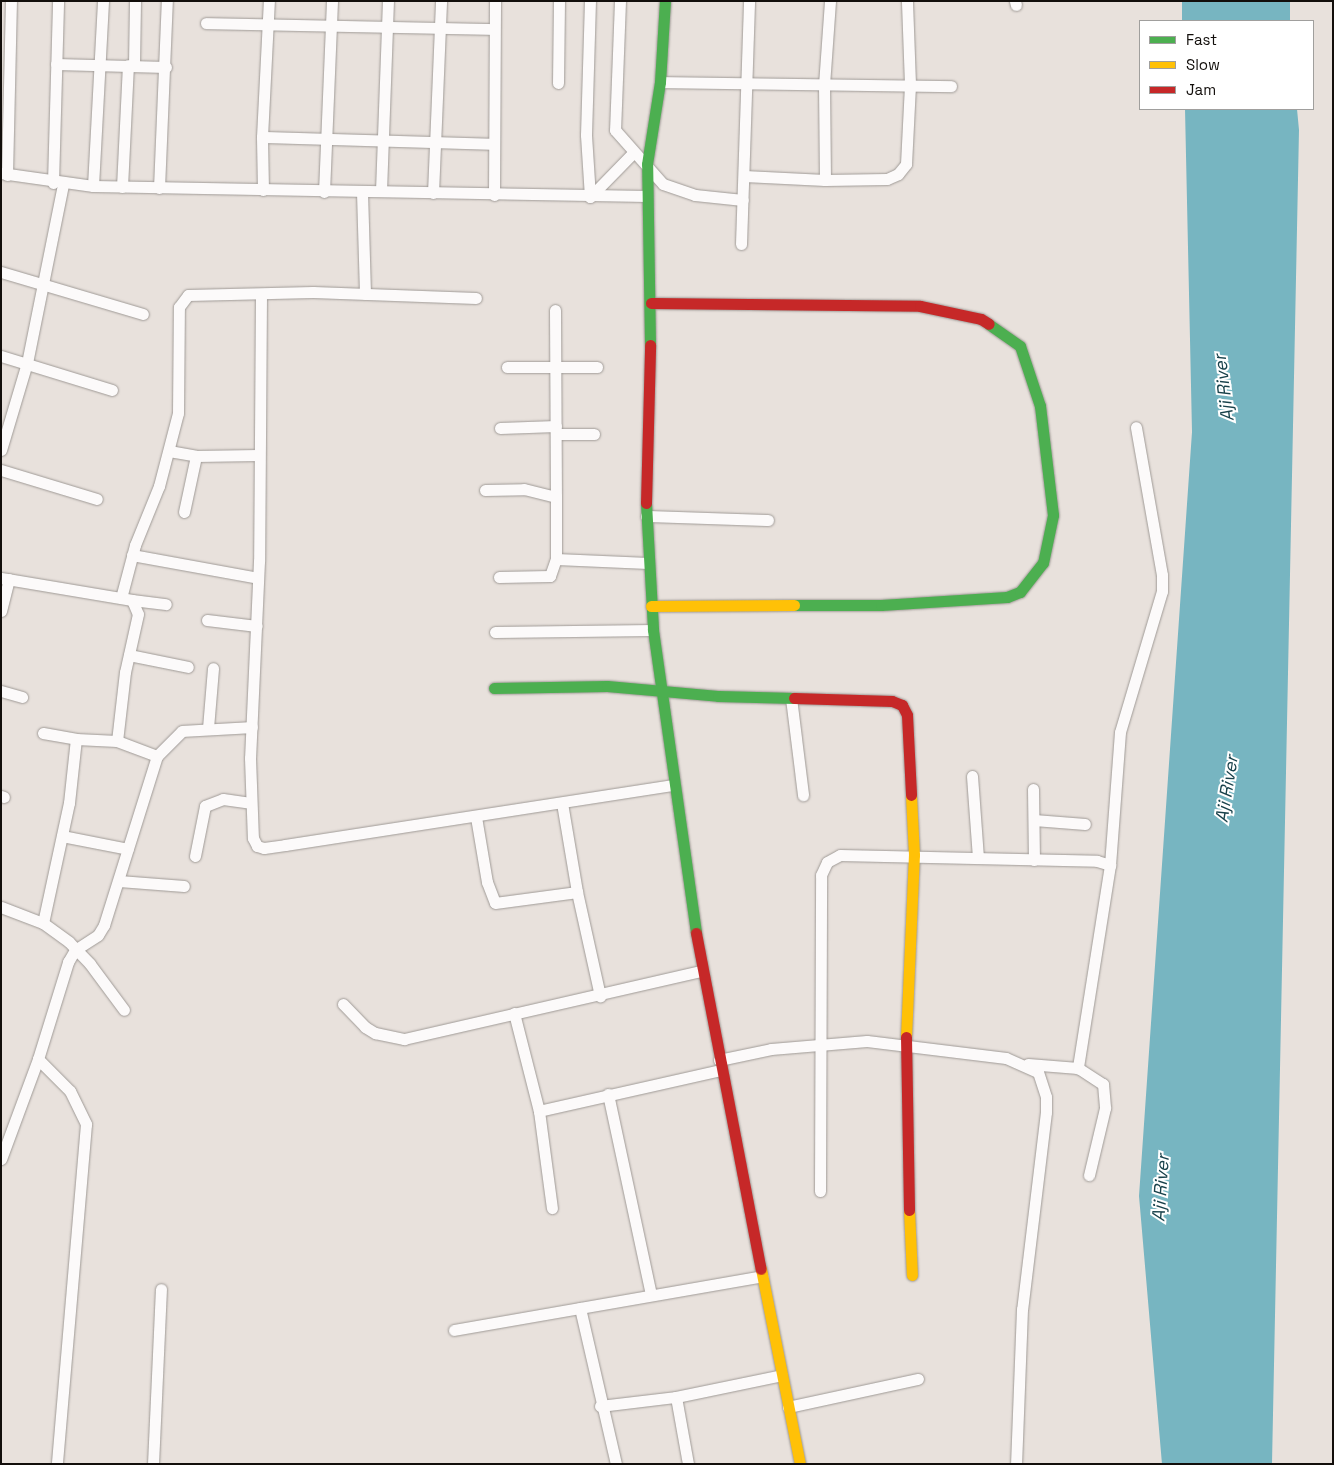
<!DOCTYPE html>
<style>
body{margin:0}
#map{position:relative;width:1334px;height:1465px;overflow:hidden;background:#e8e1dc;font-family:"Space Grotesk",sans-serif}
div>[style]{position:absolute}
.water>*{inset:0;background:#77b5c1;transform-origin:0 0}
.roads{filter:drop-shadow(0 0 1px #9f9a96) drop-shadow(0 0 1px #9f9a96)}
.street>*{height:11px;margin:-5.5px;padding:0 5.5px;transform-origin:5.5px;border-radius:5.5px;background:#fcfafa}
.fast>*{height:11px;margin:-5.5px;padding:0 5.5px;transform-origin:5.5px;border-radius:5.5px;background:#4caf50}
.slow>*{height:11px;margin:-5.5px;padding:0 5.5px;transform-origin:5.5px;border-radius:5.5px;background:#ffc107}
.jam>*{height:11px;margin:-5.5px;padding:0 5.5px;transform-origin:5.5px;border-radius:5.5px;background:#c62828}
span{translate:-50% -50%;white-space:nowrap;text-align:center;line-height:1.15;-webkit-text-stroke:4px #fff;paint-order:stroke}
.water-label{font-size:18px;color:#19424b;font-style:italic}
.frame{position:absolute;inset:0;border:2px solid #120e0b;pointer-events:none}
.legend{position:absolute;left:1139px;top:20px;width:175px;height:90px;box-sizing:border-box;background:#fff;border:1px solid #a09f9d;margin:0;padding:6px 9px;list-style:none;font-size:15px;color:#120e0b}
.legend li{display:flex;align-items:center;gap:10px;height:25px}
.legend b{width:25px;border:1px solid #a09f9d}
</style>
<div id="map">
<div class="water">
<i style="left:1182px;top:1px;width:108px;height:20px"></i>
<i style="clip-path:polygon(1185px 109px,1297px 109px,1299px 130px,1272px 1464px,1162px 1464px,1139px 1196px,1192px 432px)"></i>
</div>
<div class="roads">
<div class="street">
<i style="left:620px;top:1px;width:129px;rotate:92.2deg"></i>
<i style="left:615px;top:130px;width:72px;rotate:48.4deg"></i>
<i style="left:663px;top:184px;width:34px;rotate:19deg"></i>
<i style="left:695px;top:195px;width:48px;rotate:5.9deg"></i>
<i style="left:1015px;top:1px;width:4px;rotate:76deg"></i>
<i style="left:206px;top:23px;width:287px;rotate:1.2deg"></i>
<i style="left:56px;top:64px;width:110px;rotate:1.6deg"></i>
<i style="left:134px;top:65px;width:64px;rotate:-89.1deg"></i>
<i style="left:660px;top:82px;width:291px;rotate:0.8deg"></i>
<i style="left:558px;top:83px;width:82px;rotate:-89.3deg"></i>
<i style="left:262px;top:137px;width:231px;rotate:1.7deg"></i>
<i style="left:1px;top:173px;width:93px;rotate:8deg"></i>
<i style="left:93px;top:186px;width:554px;rotate:1.03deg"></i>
<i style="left:7px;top:175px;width:174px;rotate:-88.7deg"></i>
<i style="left:744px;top:176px;width:81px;rotate:2.8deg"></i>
<i style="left:825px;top:180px;width:62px;rotate:-0.9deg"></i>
<i style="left:887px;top:179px;width:12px;rotate:-24deg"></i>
<i style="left:898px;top:174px;width:13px;rotate:-51deg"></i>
<i style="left:906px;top:164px;width:80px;rotate:-87.1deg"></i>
<i style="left:910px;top:84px;width:83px;rotate:-92.1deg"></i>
<i style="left:825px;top:180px;width:95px;rotate:-90.6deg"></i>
<i style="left:824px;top:85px;width:84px;rotate:-85.9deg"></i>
<i style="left:53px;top:183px;width:182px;rotate:-88.4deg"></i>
<i style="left:93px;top:186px;width:185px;rotate:-86.9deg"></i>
<i style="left:122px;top:187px;width:122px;rotate:-87.2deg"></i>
<i style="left:159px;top:188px;width:187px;rotate:-87.6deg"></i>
<i style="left:263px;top:190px;width:53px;rotate:-91.1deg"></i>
<i style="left:262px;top:137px;width:136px;rotate:-87.1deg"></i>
<i style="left:381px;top:191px;width:190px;rotate:-87.9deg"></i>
<i style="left:324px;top:192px;width:191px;rotate:-87.6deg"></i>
<i style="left:362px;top:192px;width:102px;rotate:88.3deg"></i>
<i style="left:433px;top:193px;width:192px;rotate:-87.6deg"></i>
<i style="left:494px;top:195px;width:194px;rotate:-89.7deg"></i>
<i style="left:590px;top:197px;width:62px;rotate:-93.7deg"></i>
<i style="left:586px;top:135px;width:134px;rotate:-88.3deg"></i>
<i style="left:590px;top:197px;width:62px;rotate:-45.7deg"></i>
<i style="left:741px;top:244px;width:243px;rotate:-88.1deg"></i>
<i style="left:1px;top:272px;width:148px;rotate:16.5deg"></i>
<i style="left:261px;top:294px;width:267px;rotate:90.4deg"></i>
<i style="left:259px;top:561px;width:197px;rotate:92.6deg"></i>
<i style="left:250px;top:758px;width:80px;rotate:87.9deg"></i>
<i style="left:253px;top:838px;width:9px;rotate:63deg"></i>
<i style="left:257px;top:846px;width:7px;rotate:16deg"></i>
<i style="left:264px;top:848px;width:21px;rotate:-8deg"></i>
<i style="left:285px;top:845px;width:393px;rotate:-8.8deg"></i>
<i style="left:555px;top:310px;width:187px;rotate:89.7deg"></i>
<i style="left:1px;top:356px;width:116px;rotate:17deg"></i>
<i style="left:507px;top:367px;width:90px"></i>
<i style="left:500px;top:428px;width:56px;rotate:-2deg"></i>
<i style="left:556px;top:434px;width:38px"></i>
<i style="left:1px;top:450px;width:91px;rotate:-73.4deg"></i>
<i style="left:27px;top:363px;width:183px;rotate:-78.6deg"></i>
<i style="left:169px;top:451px;width:27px;rotate:10deg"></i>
<i style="left:196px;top:456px;width:62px;rotate:-0.9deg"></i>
<i style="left:1px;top:470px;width:100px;rotate:16.8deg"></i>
<i style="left:485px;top:490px;width:39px;rotate:-1deg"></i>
<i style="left:524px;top:489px;width:33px;rotate:14deg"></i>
<i style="left:556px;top:497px;width:62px;rotate:90deg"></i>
<i style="left:556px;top:559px;width:92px;rotate:2.5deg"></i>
<i style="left:184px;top:512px;width:57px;rotate:-77.9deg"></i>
<i style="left:646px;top:516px;width:122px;rotate:1.9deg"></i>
<i style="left:132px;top:555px;width:128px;rotate:10.3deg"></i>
<i style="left:499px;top:577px;width:51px;rotate:-1.1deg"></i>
<i style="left:550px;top:576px;width:18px;rotate:-71deg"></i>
<i style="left:1px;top:578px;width:133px;rotate:9.5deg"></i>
<i style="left:132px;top:600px;width:15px;rotate:67deg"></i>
<i style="left:138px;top:614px;width:59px;rotate:102.6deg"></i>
<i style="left:125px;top:672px;width:69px;rotate:96.6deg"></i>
<i style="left:117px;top:741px;width:43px;rotate:20.6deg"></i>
<i style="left:121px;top:598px;width:55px;rotate:-75.2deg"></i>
<i style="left:135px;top:545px;width:64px;rotate:-67.9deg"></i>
<i style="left:159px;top:486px;width:75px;rotate:-75.4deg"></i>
<i style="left:178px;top:413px;width:106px;rotate:-89.5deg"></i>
<i style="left:179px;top:307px;width:15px;rotate:-53deg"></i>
<i style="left:188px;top:295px;width:125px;rotate:-1.4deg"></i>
<i style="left:313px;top:292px;width:163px;rotate:2.1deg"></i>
<i style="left:132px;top:600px;width:34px;rotate:7deg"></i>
<i style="left:1px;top:611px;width:33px;rotate:-76deg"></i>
<i style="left:207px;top:620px;width:50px;rotate:6.8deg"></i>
<i style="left:495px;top:632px;width:158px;rotate:-0.7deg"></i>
<i style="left:129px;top:655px;width:60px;rotate:11.5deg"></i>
<i style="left:1px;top:691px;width:22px;rotate:16deg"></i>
<i style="left:791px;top:698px;width:98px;rotate:82.9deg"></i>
<i style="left:208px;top:728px;width:60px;rotate:-85.2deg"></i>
<i style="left:43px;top:733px;width:34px;rotate:10deg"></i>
<i style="left:972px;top:776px;width:82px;rotate:85.8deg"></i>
<i style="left:1033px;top:789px;width:71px;rotate:89.2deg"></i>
<i style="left:1px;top:796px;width:3px;rotate:18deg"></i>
<i style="left:562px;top:803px;width:90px;rotate:80.4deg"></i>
<i style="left:577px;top:892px;width:107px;rotate:77.5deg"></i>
<i style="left:476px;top:817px;width:66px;rotate:80.4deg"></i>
<i style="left:487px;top:882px;width:22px;rotate:69deg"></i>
<i style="left:495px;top:903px;width:83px;rotate:-7.6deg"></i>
<i style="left:1034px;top:820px;width:51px;rotate:4.5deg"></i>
<i style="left:62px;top:836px;width:67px;rotate:11.1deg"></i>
<i style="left:195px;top:856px;width:51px;rotate:-78.7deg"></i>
<i style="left:205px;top:806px;width:19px;rotate:-21deg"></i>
<i style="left:223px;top:799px;width:28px;rotate:8deg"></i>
<i style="left:1110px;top:865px;width:133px;rotate:-85.7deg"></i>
<i style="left:1120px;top:732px;width:147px;rotate:-73.4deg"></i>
<i style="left:1162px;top:591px;width:16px;rotate:-90deg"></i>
<i style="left:1162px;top:575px;width:150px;rotate:-100deg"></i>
<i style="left:119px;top:881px;width:65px;rotate:4.4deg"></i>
<i style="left:1px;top:907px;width:45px;rotate:20.9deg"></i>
<i style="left:43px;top:923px;width:32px;rotate:36deg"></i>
<i style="left:69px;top:942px;width:30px;rotate:46deg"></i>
<i style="left:90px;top:964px;width:57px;rotate:53.5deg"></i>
<i style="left:43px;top:923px;width:123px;rotate:-77.8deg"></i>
<i style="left:69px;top:803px;width:64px;rotate:-83.8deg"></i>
<i style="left:76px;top:739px;width:41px;rotate:2.8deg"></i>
<i style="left:343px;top:1004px;width:32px;rotate:46deg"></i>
<i style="left:365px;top:1027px;width:12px;rotate:31deg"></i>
<i style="left:375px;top:1033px;width:30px;rotate:12deg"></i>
<i style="left:404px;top:1039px;width:306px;rotate:-12.9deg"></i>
<i style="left:514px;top:1013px;width:101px;rotate:75.7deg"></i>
<i style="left:539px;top:1111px;width:98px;rotate:82.4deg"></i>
<i style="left:38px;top:1059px;width:45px;rotate:45deg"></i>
<i style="left:70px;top:1091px;width:37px;rotate:64deg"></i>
<i style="left:86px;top:1124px;width:341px;rotate:94.9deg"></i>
<i style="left:719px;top:1060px;width:53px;rotate:-11.9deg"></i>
<i style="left:771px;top:1049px;width:96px;rotate:-4.8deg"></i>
<i style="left:867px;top:1041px;width:140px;rotate:7deg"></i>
<i style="left:1006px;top:1058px;width:35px;rotate:24deg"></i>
<i style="left:1038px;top:1072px;width:26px;rotate:72deg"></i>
<i style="left:1046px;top:1097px;width:15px;rotate:90deg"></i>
<i style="left:1046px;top:1112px;width:198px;rotate:96.9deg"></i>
<i style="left:1022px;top:1309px;width:155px;rotate:92.2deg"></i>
<i style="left:1028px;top:1064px;width:50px;rotate:4.6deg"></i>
<i style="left:1078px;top:1068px;width:30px;rotate:33deg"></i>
<i style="left:1103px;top:1084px;width:24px;rotate:85deg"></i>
<i style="left:1105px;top:1108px;width:69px;rotate:103.4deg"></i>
<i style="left:608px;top:1094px;width:205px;rotate:77.9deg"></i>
<i style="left:539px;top:1111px;width:187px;rotate:-12.7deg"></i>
<i style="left:1px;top:1159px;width:107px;rotate:-69.7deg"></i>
<i style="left:38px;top:1059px;width:102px;rotate:-72.8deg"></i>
<i style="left:68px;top:962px;width:14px;rotate:-60deg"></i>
<i style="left:75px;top:950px;width:27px;rotate:-33deg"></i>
<i style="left:98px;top:935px;width:12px;rotate:-59deg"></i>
<i style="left:104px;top:925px;width:177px;rotate:-72.6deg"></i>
<i style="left:157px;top:756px;width:35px;rotate:-45deg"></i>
<i style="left:182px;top:731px;width:70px;rotate:-3.3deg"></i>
<i style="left:820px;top:1191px;width:316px;rotate:-89.8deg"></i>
<i style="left:821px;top:875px;width:14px;rotate:-65deg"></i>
<i style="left:827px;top:862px;width:15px;rotate:-28deg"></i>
<i style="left:840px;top:855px;width:257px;rotate:1.3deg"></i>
<i style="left:1097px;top:861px;width:14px;rotate:17deg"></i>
<i style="left:1110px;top:865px;width:206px;rotate:99deg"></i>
<i style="left:580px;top:1308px;width:160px;rotate:77deg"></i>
<i style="left:454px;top:1330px;width:313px;rotate:-9.9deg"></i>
<i style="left:676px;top:1397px;width:68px;rotate:79.8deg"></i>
<i style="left:600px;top:1406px;width:77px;rotate:-6.8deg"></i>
<i style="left:676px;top:1397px;width:108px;rotate:-11.7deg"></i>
<i style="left:788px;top:1407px;width:133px;rotate:-12.2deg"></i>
<i style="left:153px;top:1464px;width:175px;rotate:-87.4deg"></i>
</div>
<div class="fast">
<i style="left:650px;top:345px;width:181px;rotate:-90.9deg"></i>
<i style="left:647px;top:164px;width:83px;rotate:-81deg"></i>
<i style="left:660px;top:82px;width:81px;rotate:-86.5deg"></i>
<i style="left:646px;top:503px;width:127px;rotate:86.8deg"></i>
<i style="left:653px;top:630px;width:306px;rotate:81.9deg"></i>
<i style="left:794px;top:605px;width:87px"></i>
<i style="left:881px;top:605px;width:126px;rotate:-3.6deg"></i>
<i style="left:1007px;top:597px;width:14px;rotate:-21deg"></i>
<i style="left:1020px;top:592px;width:37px;rotate:-52deg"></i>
<i style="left:1043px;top:563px;width:49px;rotate:-78.2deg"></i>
<i style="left:1053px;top:515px;width:110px;rotate:-96.8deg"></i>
<i style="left:1040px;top:406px;width:63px;rotate:-108.4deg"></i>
<i style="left:1020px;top:346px;width:38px;rotate:-145deg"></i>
<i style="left:494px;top:688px;width:113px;rotate:-1deg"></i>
<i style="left:607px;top:686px;width:111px;rotate:5.1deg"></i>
<i style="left:718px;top:696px;width:76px;rotate:1.5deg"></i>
</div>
<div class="slow">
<i style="left:651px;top:606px;width:143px;rotate:-0.4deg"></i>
<i style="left:906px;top:1037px;width:182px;rotate:-87.5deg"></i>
<i style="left:914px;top:855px;width:60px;rotate:-92.9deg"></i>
<i style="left:909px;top:1210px;width:65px;rotate:87.4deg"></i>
<i style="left:761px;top:1269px;width:199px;rotate:78.7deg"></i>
</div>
<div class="jam">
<i style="left:651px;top:303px;width:269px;rotate:0.6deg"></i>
<i style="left:920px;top:306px;width:62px;rotate:12deg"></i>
<i style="left:981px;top:319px;width:9px;rotate:32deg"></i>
<i style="left:646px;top:503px;width:158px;rotate:-88.5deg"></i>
<i style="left:794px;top:698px;width:98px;rotate:1.8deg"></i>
<i style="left:892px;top:701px;width:11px;rotate:22deg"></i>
<i style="left:902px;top:705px;width:11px;rotate:63deg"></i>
<i style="left:907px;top:715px;width:80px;rotate:87.1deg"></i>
<i style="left:696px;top:933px;width:342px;rotate:79.1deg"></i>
<i style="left:906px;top:1037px;width:173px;rotate:89deg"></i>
</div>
</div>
<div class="water-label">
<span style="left:1224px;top:388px;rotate:-97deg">Aji River</span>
<span style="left:1227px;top:789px;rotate:-81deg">Aji River</span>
<span style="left:1161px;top:1188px;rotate:-86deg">Aji River</span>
</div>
<div class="frame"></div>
<ul class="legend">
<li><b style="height:6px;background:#4caf50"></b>Fast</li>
<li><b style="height:6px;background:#ffc107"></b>Slow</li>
<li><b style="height:6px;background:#c62828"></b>Jam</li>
</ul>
</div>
